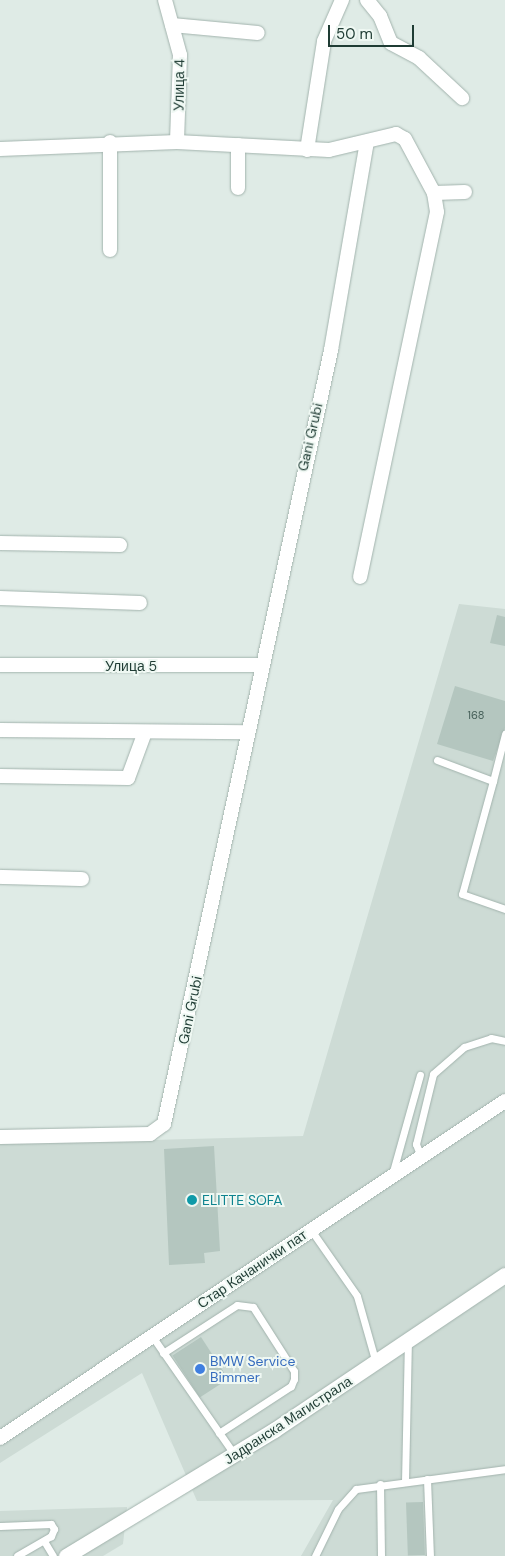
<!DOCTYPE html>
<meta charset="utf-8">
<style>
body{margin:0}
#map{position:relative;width:505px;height:1556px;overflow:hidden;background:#dfebe6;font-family:"DM Sans",sans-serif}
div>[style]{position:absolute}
.built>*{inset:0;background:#cddbd5}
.building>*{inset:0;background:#b4c6bf;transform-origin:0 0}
.roads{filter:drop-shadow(0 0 1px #a2b3ad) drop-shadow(0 0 1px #a2b3ad)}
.lane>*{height:7px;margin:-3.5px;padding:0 3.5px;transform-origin:3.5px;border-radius:3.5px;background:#fff}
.street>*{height:14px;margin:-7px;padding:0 7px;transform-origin:7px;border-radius:7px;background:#fff}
.secondary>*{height:15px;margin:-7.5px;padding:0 7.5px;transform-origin:7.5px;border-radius:7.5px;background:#fff}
.dots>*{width:14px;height:14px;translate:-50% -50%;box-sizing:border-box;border:2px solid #eff8f3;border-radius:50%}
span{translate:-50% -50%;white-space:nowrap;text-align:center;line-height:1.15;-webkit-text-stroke:4px #eff8f3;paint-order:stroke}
.number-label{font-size:11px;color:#445e57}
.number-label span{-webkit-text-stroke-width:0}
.street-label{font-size:14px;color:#1f3c34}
.culture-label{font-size:14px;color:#0d838f}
.left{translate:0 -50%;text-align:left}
.shop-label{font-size:14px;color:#366cbe}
.scale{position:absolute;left:328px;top:25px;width:86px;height:22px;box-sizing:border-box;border:2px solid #1f3c34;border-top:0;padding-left:6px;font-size:15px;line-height:18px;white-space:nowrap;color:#1f3c34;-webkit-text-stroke:4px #eff8f3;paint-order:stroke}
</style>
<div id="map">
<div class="built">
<i style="clip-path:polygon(459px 604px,505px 609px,505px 1556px,301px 1556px,333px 1500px,197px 1501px,142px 1373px,0 1463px,0 1144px,303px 1136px)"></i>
<i style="clip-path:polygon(127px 1507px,123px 1544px,103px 1556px,0 1556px,0 1511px)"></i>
</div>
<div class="building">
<i style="clip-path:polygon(497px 615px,505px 617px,505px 646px,490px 643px)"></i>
<i style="clip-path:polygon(455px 686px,505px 701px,505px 728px,493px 761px,437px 744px)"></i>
<i style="clip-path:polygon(214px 1146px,220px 1251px,204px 1253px,205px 1263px,169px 1265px,164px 1149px)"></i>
<i style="left:201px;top:1337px;width:50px;height:34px;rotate:57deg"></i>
<i style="left:423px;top:1502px;width:53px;height:17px;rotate:88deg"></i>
</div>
<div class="roads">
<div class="lane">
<i style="left:437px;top:760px;width:60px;rotate:20.6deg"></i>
<i style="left:493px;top:781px;width:117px;rotate:105.3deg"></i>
<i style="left:462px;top:894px;width:46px;rotate:19.2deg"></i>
<i style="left:493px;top:781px;width:49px;rotate:-75.7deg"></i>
<i style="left:421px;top:1157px;width:14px;rotate:-111deg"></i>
<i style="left:416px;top:1144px;width:72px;rotate:-76.3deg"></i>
<i style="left:433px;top:1074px;width:41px;rotate:-41.1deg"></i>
<i style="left:464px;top:1047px;width:28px;rotate:-18deg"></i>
<i style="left:491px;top:1038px;width:14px;rotate:12deg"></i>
<i style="left:392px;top:1175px;width:104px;rotate:-74.4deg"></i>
<i style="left:311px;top:1230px;width:80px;rotate:55.1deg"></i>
<i style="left:357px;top:1296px;width:70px;rotate:74.2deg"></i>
<i style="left:152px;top:1336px;width:144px;rotate:55.2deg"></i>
<i style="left:163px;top:1353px;width:88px;rotate:-33deg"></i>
<i style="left:237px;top:1305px;width:16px;rotate:7deg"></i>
<i style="left:253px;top:1307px;width:76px;rotate:57.4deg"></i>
<i style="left:294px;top:1371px;width:8px;rotate:90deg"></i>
<i style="left:294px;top:1379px;width:8px;rotate:113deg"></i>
<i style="left:291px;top:1386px;width:86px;rotate:146.9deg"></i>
<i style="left:427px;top:1479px;width:77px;rotate:87.8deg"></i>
<i style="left:405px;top:1482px;width:140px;rotate:-88.8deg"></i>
<i style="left:380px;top:1484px;width:72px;rotate:89.2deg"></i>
<i style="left:0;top:1526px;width:51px;rotate:-2.2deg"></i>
<i style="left:51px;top:1524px;width:6px;rotate:59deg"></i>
<i style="left:54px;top:1529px;width:8px;rotate:113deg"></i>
<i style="left:51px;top:1536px;width:39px;rotate:150deg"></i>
<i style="left:44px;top:1541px;width:17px;rotate:59deg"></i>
<i style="left:315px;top:1556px;width:52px;rotate:-63.9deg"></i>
<i style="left:338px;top:1509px;width:27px;rotate:-48deg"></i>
<i style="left:356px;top:1489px;width:150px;rotate:-7.6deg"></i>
</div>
<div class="street">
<i style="left:165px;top:0;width:57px;rotate:74.7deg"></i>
<i style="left:180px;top:55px;width:87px;rotate:92deg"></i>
<i style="left:367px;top:0;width:21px;rotate:51deg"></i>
<i style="left:380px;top:16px;width:29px;rotate:68deg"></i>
<i style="left:391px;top:43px;width:32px;rotate:28deg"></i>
<i style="left:419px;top:58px;width:59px;rotate:42.9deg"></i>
<i style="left:172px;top:25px;width:86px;rotate:5.3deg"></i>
<i style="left:0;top:149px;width:177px;rotate:-2.3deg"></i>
<i style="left:177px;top:142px;width:152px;rotate:3deg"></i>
<i style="left:329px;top:150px;width:69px;rotate:-13.4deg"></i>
<i style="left:396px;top:134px;width:10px;rotate:29deg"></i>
<i style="left:405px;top:139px;width:61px;rotate:61.8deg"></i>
<i style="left:434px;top:193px;width:19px;rotate:81deg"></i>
<i style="left:437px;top:212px;width:373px;rotate:101.9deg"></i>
<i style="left:307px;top:150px;width:110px;rotate:-81.1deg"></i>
<i style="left:324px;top:41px;width:45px;rotate:-66.3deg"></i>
<i style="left:238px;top:188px;width:43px;rotate:-90deg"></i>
<i style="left:434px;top:193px;width:31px;rotate:-2deg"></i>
<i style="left:110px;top:250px;width:108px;rotate:-90deg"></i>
<i style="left:0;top:543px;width:120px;rotate:1deg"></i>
<i style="left:0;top:598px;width:140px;rotate:2deg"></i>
<i style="left:0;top:665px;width:263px"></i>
<i style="left:0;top:730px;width:248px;rotate:0.5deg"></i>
<i style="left:0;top:776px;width:128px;rotate:0.9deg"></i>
<i style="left:128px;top:778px;width:49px;rotate:-69.7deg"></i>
<i style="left:0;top:877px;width:82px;rotate:1.4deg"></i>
<i style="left:0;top:1137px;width:150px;rotate:-1.1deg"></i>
<i style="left:150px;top:1134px;width:17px;rotate:-36deg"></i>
<i style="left:164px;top:1124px;width:792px;rotate:-77.82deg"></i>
<i style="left:331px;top:350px;width:211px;rotate:-80.2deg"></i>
<i style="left:0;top:1438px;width:607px;rotate:-33.72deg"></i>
</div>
<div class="secondary">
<i style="left:66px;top:1556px;width:243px;rotate:-31.2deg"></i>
<i style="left:274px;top:1430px;width:278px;rotate:-33.9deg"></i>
</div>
</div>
<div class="dots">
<i style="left:192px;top:1200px;background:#0f9aa8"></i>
<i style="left:200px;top:1369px;background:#3f7fe0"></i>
</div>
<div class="number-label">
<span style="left:476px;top:715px">168</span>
</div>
<div class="street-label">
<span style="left:179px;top:85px;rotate:-89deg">Улица 4</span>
<span style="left:310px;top:437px;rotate:-77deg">Gani Grubi</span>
<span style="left:131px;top:666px">Улица 5</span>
<span style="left:190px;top:1010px;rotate:-78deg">Gani Grubi</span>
<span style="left:252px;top:1269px;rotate:-34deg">Стар Качанички пат</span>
<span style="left:288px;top:1420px;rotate:-33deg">Јадранска Магистрала</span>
</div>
<div class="culture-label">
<span class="left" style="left:202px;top:1200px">ELITTE SOFA</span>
</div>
<div class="shop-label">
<span class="left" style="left:210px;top:1369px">BMW Service<br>Bimmer</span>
</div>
<div class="scale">50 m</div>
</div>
